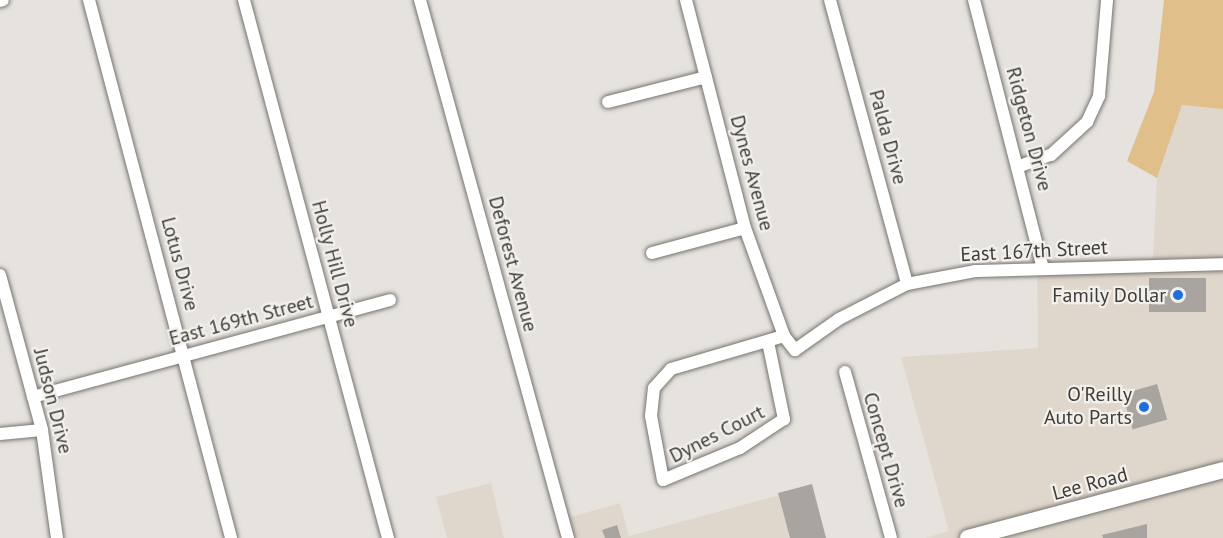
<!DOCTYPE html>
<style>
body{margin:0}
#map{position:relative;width:1223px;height:538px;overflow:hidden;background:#e6e3de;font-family:"PT Sans",sans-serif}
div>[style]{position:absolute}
.built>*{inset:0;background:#dfd7cc}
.green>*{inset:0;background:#e0bf8a}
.building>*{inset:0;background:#a8a5a0;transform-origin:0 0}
.roads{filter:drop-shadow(0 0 2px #777470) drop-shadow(0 0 2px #777470)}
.street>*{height:12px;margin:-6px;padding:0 6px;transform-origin:6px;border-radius:6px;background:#fff}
.secondary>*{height:16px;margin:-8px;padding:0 8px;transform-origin:8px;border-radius:8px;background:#fff}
.dots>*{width:16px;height:16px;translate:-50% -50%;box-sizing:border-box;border:3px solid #f3f0eb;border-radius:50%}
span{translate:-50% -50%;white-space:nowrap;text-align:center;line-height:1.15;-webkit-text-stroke:4.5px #f3f0eb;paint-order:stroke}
.street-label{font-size:20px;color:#3e3d3b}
.poi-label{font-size:20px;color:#3e3d3b}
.right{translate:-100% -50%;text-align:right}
</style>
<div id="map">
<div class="built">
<i style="clip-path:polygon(1182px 105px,1223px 109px,1223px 538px,925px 538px,949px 531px,901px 357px,1038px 348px,1037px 261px,1153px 258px,1157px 178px)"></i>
<i style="clip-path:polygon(491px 483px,504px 538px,447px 538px,436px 497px)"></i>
<i style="clip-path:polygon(812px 486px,826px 538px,564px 538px,560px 520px,620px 503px,629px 536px)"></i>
</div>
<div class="green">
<i style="clip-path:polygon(1164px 0,1223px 0,1223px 109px,1182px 105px,1157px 178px,1127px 161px,1154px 92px)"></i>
</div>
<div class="building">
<i style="left:1149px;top:278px;width:57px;height:34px"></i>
<i style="left:1157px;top:384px;width:37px;height:36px;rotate:74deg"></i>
<i style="clip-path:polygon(812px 484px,826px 538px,790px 538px,778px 493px)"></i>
<i style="clip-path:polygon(1147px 524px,1147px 538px,1103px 538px,1102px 535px)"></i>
<i style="clip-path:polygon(617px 525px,621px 538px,605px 538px,602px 530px)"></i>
</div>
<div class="roads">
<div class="street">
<i style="left:89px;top:0;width:556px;rotate:75.21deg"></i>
<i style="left:244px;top:0;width:557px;rotate:75.02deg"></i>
<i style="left:420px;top:0;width:558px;rotate:74.62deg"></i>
<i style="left:686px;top:0;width:236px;rotate:75.5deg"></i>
<i style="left:745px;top:228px;width:115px;rotate:70.1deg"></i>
<i style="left:784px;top:336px;width:18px;rotate:52deg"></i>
<i style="left:795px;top:350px;width:54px;rotate:-35.2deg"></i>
<i style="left:839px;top:319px;width:76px;rotate:-27.2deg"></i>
<i style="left:907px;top:284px;width:69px;rotate:-10.8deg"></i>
<i style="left:975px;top:271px;width:248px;rotate:-1.6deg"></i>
<i style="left:830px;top:0;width:294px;rotate:74.8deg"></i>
<i style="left:974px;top:0;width:277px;rotate:75.6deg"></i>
<i style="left:0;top:1px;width:3px;rotate:-18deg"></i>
<i style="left:608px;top:102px;width:101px;rotate:-14.3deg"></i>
<i style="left:1020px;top:166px;width:33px;rotate:-20deg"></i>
<i style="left:1051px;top:155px;width:49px;rotate:-42.5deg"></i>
<i style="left:1087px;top:122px;width:29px;rotate:-65deg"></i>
<i style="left:1099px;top:96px;width:96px;rotate:-85.2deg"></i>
<i style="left:652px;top:253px;width:96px;rotate:-15deg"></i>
<i style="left:0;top:275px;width:161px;rotate:74.8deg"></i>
<i style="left:42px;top:430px;width:109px;rotate:82.1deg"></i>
<i style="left:768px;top:342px;width:79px;rotate:78.3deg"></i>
<i style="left:784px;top:419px;width:53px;rotate:146.6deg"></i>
<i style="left:740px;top:448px;width:83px;rotate:157.4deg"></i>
<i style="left:663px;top:480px;width:65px;rotate:-100.6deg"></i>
<i style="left:651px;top:416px;width:28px;rotate:-84deg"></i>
<i style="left:654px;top:388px;width:25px;rotate:-48deg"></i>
<i style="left:671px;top:369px;width:118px;rotate:-16.3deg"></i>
<i style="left:845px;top:372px;width:172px;rotate:74.5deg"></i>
<i style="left:33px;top:397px;width:370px;rotate:-15.2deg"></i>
<i style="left:0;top:434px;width:42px;rotate:-5.4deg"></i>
</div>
<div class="secondary">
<i style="left:968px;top:538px;width:264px;rotate:-14.9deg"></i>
</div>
</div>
<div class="dots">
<i style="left:1178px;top:295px;background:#1f6fda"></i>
<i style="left:1144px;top:407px;background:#1f6fda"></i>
</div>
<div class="street-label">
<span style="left:1029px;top:129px;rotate:75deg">Ridgeton Drive</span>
<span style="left:888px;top:137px;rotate:75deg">Palda Drive</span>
<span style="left:752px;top:173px;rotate:75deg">Dynes Avenue</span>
<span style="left:1034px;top:251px;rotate:-3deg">East 167th Street</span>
<span style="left:180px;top:264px;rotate:75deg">Lotus Drive</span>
<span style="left:335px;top:264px;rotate:75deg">Holly Hill Drive</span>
<span style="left:513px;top:264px;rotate:75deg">Deforest Avenue</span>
<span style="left:241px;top:320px;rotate:-15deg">East 169th Street</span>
<span style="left:53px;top:401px;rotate:76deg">Judson Drive</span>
<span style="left:717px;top:434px;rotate:-27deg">Dynes Court</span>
<span style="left:886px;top:450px;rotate:74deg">Concept Drive</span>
<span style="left:1090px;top:484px;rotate:-15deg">Lee Road</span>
</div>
<div class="poi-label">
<span class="right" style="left:1166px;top:295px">Family Dollar</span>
<span class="right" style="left:1132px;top:406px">O'Reilly<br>Auto Parts</span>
</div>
</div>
